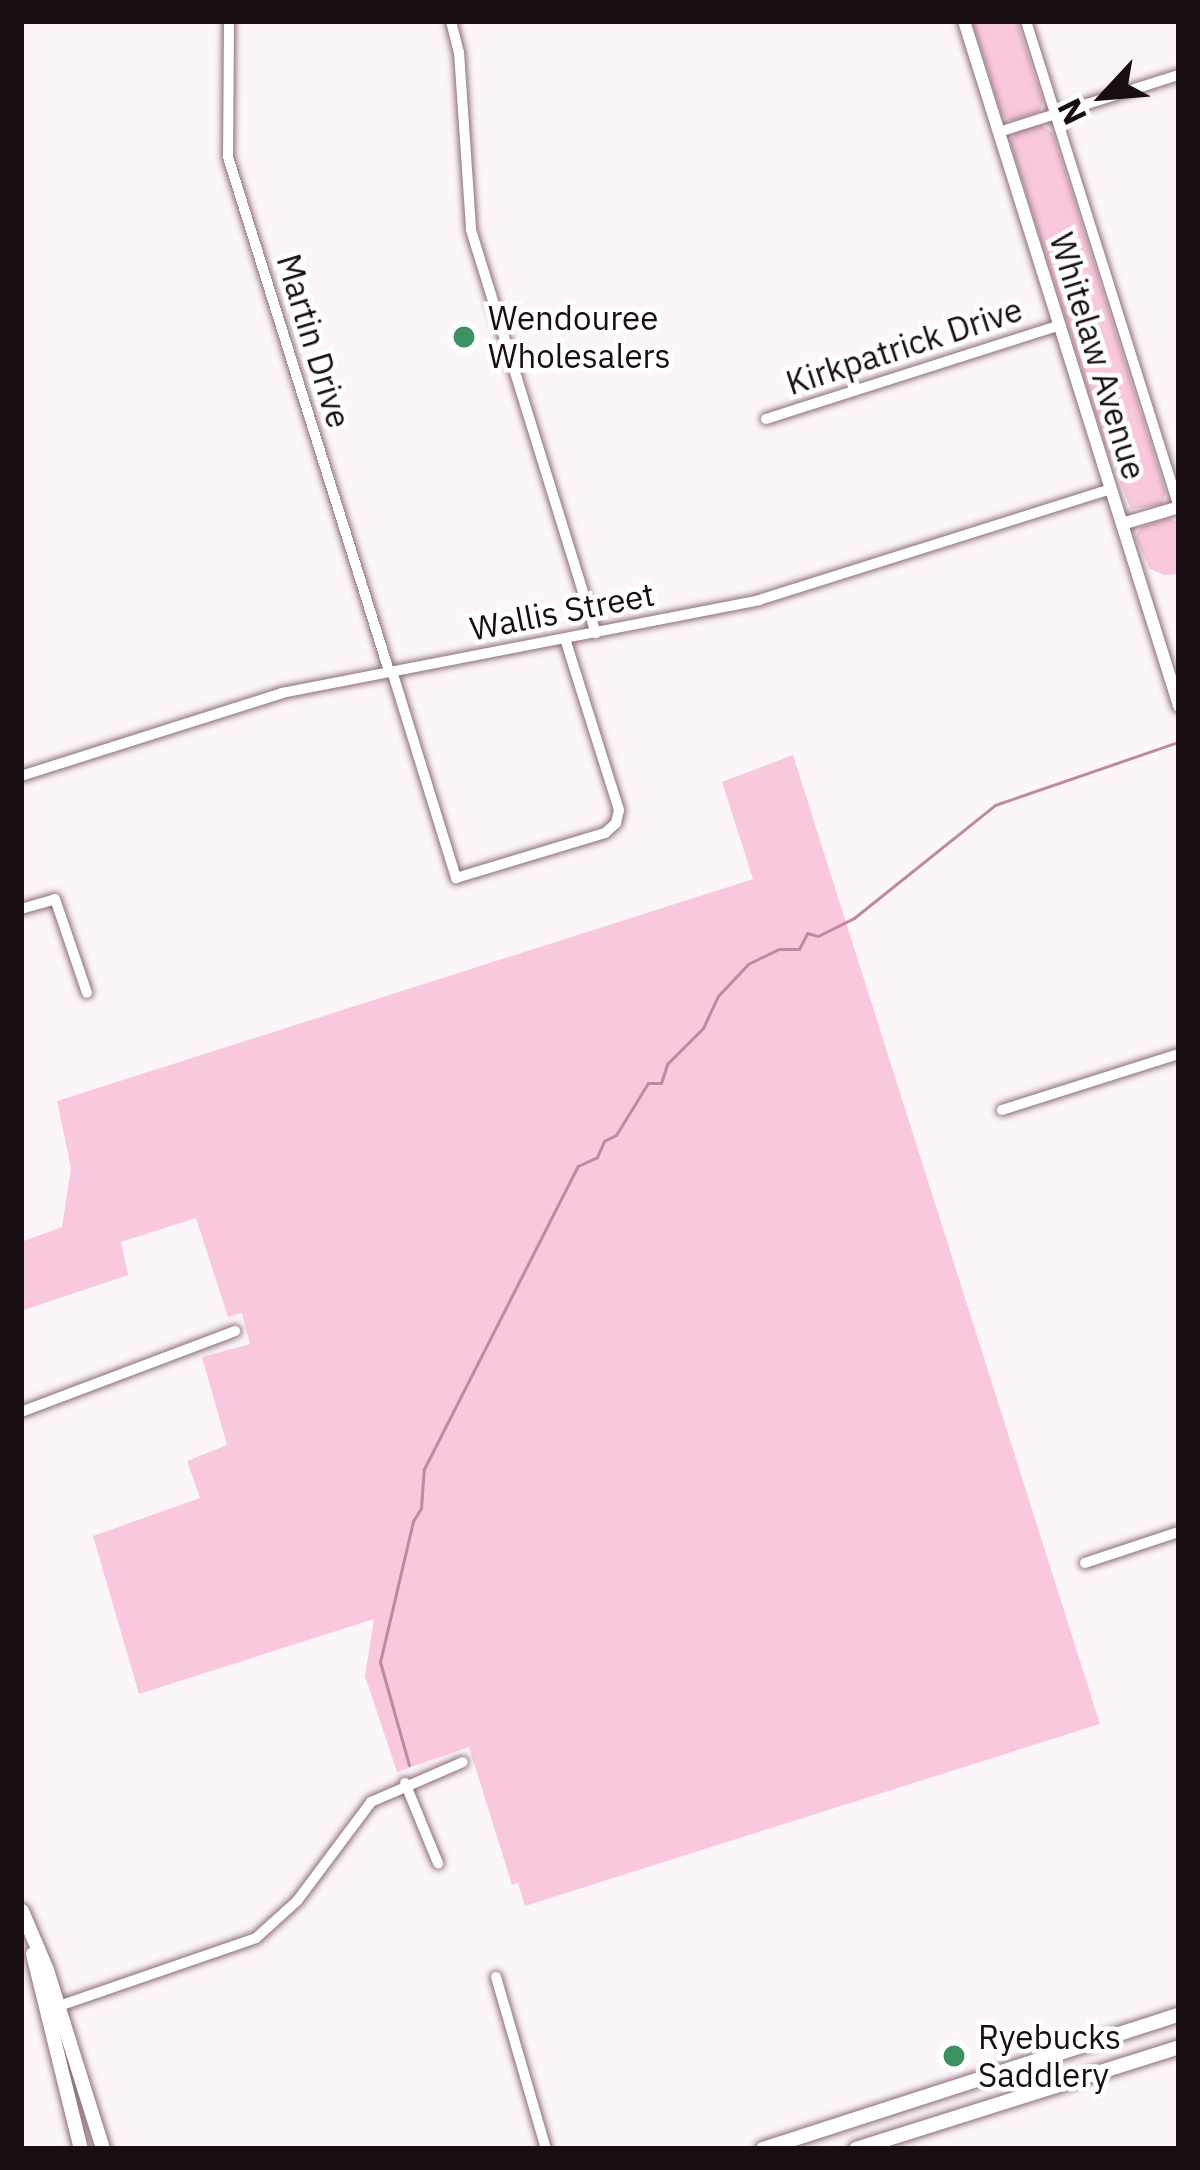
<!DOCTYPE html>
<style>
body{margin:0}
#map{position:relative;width:1200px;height:2170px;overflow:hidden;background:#fdf6f9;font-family:"IBM Plex Sans",sans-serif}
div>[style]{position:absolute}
.green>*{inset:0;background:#fac8de}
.stream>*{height:3px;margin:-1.5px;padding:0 1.5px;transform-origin:1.5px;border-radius:1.5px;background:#be89a1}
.roads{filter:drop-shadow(0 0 3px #8c6d7a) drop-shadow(0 0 3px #8c6d7a)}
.minor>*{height:10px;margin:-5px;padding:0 5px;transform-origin:5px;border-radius:5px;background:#fff}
.tertiary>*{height:12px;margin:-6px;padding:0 6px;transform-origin:6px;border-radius:6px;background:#fff}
.secondary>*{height:14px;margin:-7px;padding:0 7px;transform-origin:7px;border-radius:7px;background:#fff}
.dots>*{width:33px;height:33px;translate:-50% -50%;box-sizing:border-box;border:6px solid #fff;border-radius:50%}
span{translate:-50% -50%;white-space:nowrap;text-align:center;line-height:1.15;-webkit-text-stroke:9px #fff;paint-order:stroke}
.poi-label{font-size:33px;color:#180d12}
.left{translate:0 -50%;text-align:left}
.street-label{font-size:33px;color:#180d12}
.frame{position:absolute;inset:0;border:24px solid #180d12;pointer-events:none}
.north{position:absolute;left:1044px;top:36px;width:120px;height:120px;-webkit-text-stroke:9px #fff;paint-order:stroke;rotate:244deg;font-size:33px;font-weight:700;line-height:48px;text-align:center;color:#180d12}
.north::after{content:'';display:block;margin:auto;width:42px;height:54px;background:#180d12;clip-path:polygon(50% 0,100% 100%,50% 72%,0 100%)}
</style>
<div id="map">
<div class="green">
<i style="clip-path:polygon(972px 21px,1017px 21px,1043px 102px,1039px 112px,1012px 121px,1002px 116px)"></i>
<i style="clip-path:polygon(1041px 125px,1053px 133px,1166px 493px,1162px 505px,1131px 509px,1105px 444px,1010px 141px,1016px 132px)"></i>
<i style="clip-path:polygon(1169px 518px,1179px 523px,1179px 574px,1164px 575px,1150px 569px,1135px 537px,1141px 527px)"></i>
<i style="clip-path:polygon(793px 755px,1100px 1724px,525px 1906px,518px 1883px,512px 1885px,469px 1747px,397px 1772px,365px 1676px,374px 1619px,139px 1694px,93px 1536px,200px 1498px,187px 1461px,227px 1445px,202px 1357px,250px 1344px,242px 1313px,228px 1317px,196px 1218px,121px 1242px,128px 1275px,24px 1310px,21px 1242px,62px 1227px,71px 1168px,57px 1101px,753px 879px,722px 782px)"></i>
</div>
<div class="stream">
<i style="left:409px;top:1765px;width:107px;rotate:-105.7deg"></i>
<i style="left:380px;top:1662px;width:145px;rotate:-76.8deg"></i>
<i style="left:413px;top:1521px;width:15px;rotate:-58deg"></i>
<i style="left:421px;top:1508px;width:39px;rotate:-86deg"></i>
<i style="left:424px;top:1469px;width:340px;rotate:-63.1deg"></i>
<i style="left:578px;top:1166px;width:21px;rotate:-25deg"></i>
<i style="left:597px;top:1157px;width:17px;rotate:-66deg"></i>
<i style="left:604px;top:1141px;width:13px;rotate:-27deg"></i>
<i style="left:616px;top:1135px;width:61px;rotate:-58.4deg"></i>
<i style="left:648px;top:1083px;width:13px"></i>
<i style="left:661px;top:1083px;width:20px;rotate:-72deg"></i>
<i style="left:667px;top:1064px;width:51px;rotate:-45deg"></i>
<i style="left:703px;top:1028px;width:35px;rotate:-65deg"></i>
<i style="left:718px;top:996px;width:44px;rotate:-46.8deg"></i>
<i style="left:748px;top:964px;width:34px;rotate:-26deg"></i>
<i style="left:779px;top:949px;width:20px"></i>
<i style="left:799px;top:949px;width:18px;rotate:-63deg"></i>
<i style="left:807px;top:933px;width:11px;rotate:15deg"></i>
<i style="left:818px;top:936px;width:40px;rotate:-26.6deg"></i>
<i style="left:854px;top:918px;width:181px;rotate:-38.7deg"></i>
<i style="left:995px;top:805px;width:190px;rotate:-19deg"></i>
</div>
<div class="roads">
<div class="minor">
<i style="left:229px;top:21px;width:136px;rotate:90.4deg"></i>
<i style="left:228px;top:157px;width:539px;rotate:72.61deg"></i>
<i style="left:451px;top:21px;width:32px;rotate:76deg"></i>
<i style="left:459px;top:52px;width:178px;rotate:86.1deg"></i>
<i style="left:471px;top:230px;width:422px;rotate:72.8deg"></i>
<i style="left:1026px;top:21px;width:510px;rotate:72.53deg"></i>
<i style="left:999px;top:132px;width:189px;rotate:-17.6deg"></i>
<i style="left:766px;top:419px;width:309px;rotate:-17.7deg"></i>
<i style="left:392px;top:671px;width:217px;rotate:72.8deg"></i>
<i style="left:456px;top:878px;width:156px;rotate:-16.8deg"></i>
<i style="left:605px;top:833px;width:15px;rotate:-42deg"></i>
<i style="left:616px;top:823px;width:13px;rotate:-77deg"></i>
<i style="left:619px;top:810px;width:179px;rotate:-107.5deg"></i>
<i style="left:21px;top:776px;width:274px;rotate:-17.6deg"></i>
<i style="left:282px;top:693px;width:486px;rotate:-11deg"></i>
<i style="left:759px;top:600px;width:369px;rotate:-17.5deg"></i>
<i style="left:21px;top:909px;width:35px;rotate:-16deg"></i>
<i style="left:55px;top:899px;width:99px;rotate:71.2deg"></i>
<i style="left:1002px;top:1110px;width:186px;rotate:-17.6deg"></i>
<i style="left:21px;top:1412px;width:229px;rotate:-20.7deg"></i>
<i style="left:1085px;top:1563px;width:99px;rotate:-18.3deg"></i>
<i style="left:405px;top:1783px;width:87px;rotate:67.6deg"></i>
<i style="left:496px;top:1977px;width:179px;rotate:73.8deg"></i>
<i style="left:59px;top:2006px;width:208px;rotate:-19deg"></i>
<i style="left:256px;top:1938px;width:55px;rotate:-42.1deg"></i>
<i style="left:297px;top:1901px;width:124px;rotate:-53.2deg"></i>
<i style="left:371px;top:1802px;width:100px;rotate:-23.5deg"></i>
</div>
<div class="tertiary">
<i style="left:964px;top:21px;width:718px;rotate:72.57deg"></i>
<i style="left:1122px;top:524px;width:59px;rotate:-16.6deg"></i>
</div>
<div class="secondary">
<i style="left:22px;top:1911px;width:64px;rotate:67deg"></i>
<i style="left:47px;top:1970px;width:188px;rotate:72.6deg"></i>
<i style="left:33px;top:1954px;width:201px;rotate:76.2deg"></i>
<i style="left:763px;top:2149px;width:437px;rotate:-17.9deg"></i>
<i style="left:856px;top:2149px;width:339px;rotate:-17.5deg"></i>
</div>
</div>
<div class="dots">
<i style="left:464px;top:337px;background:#3d9061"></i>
<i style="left:954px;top:2056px;background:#3d9061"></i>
</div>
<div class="poi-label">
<span class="left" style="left:488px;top:337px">Wendouree<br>Wholesalers</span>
<span class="left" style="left:978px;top:2056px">Ryebucks<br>Saddlery</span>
</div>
<div class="street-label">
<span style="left:314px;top:341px;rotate:73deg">Martin Drive</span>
<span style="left:904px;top:346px;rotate:-18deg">Kirkpatrick Drive</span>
<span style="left:1098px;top:356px;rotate:73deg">Whitelaw Avenue</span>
<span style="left:562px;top:611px;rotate:-11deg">Wallis Street</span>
</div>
<div class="frame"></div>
<div class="north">N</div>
</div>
